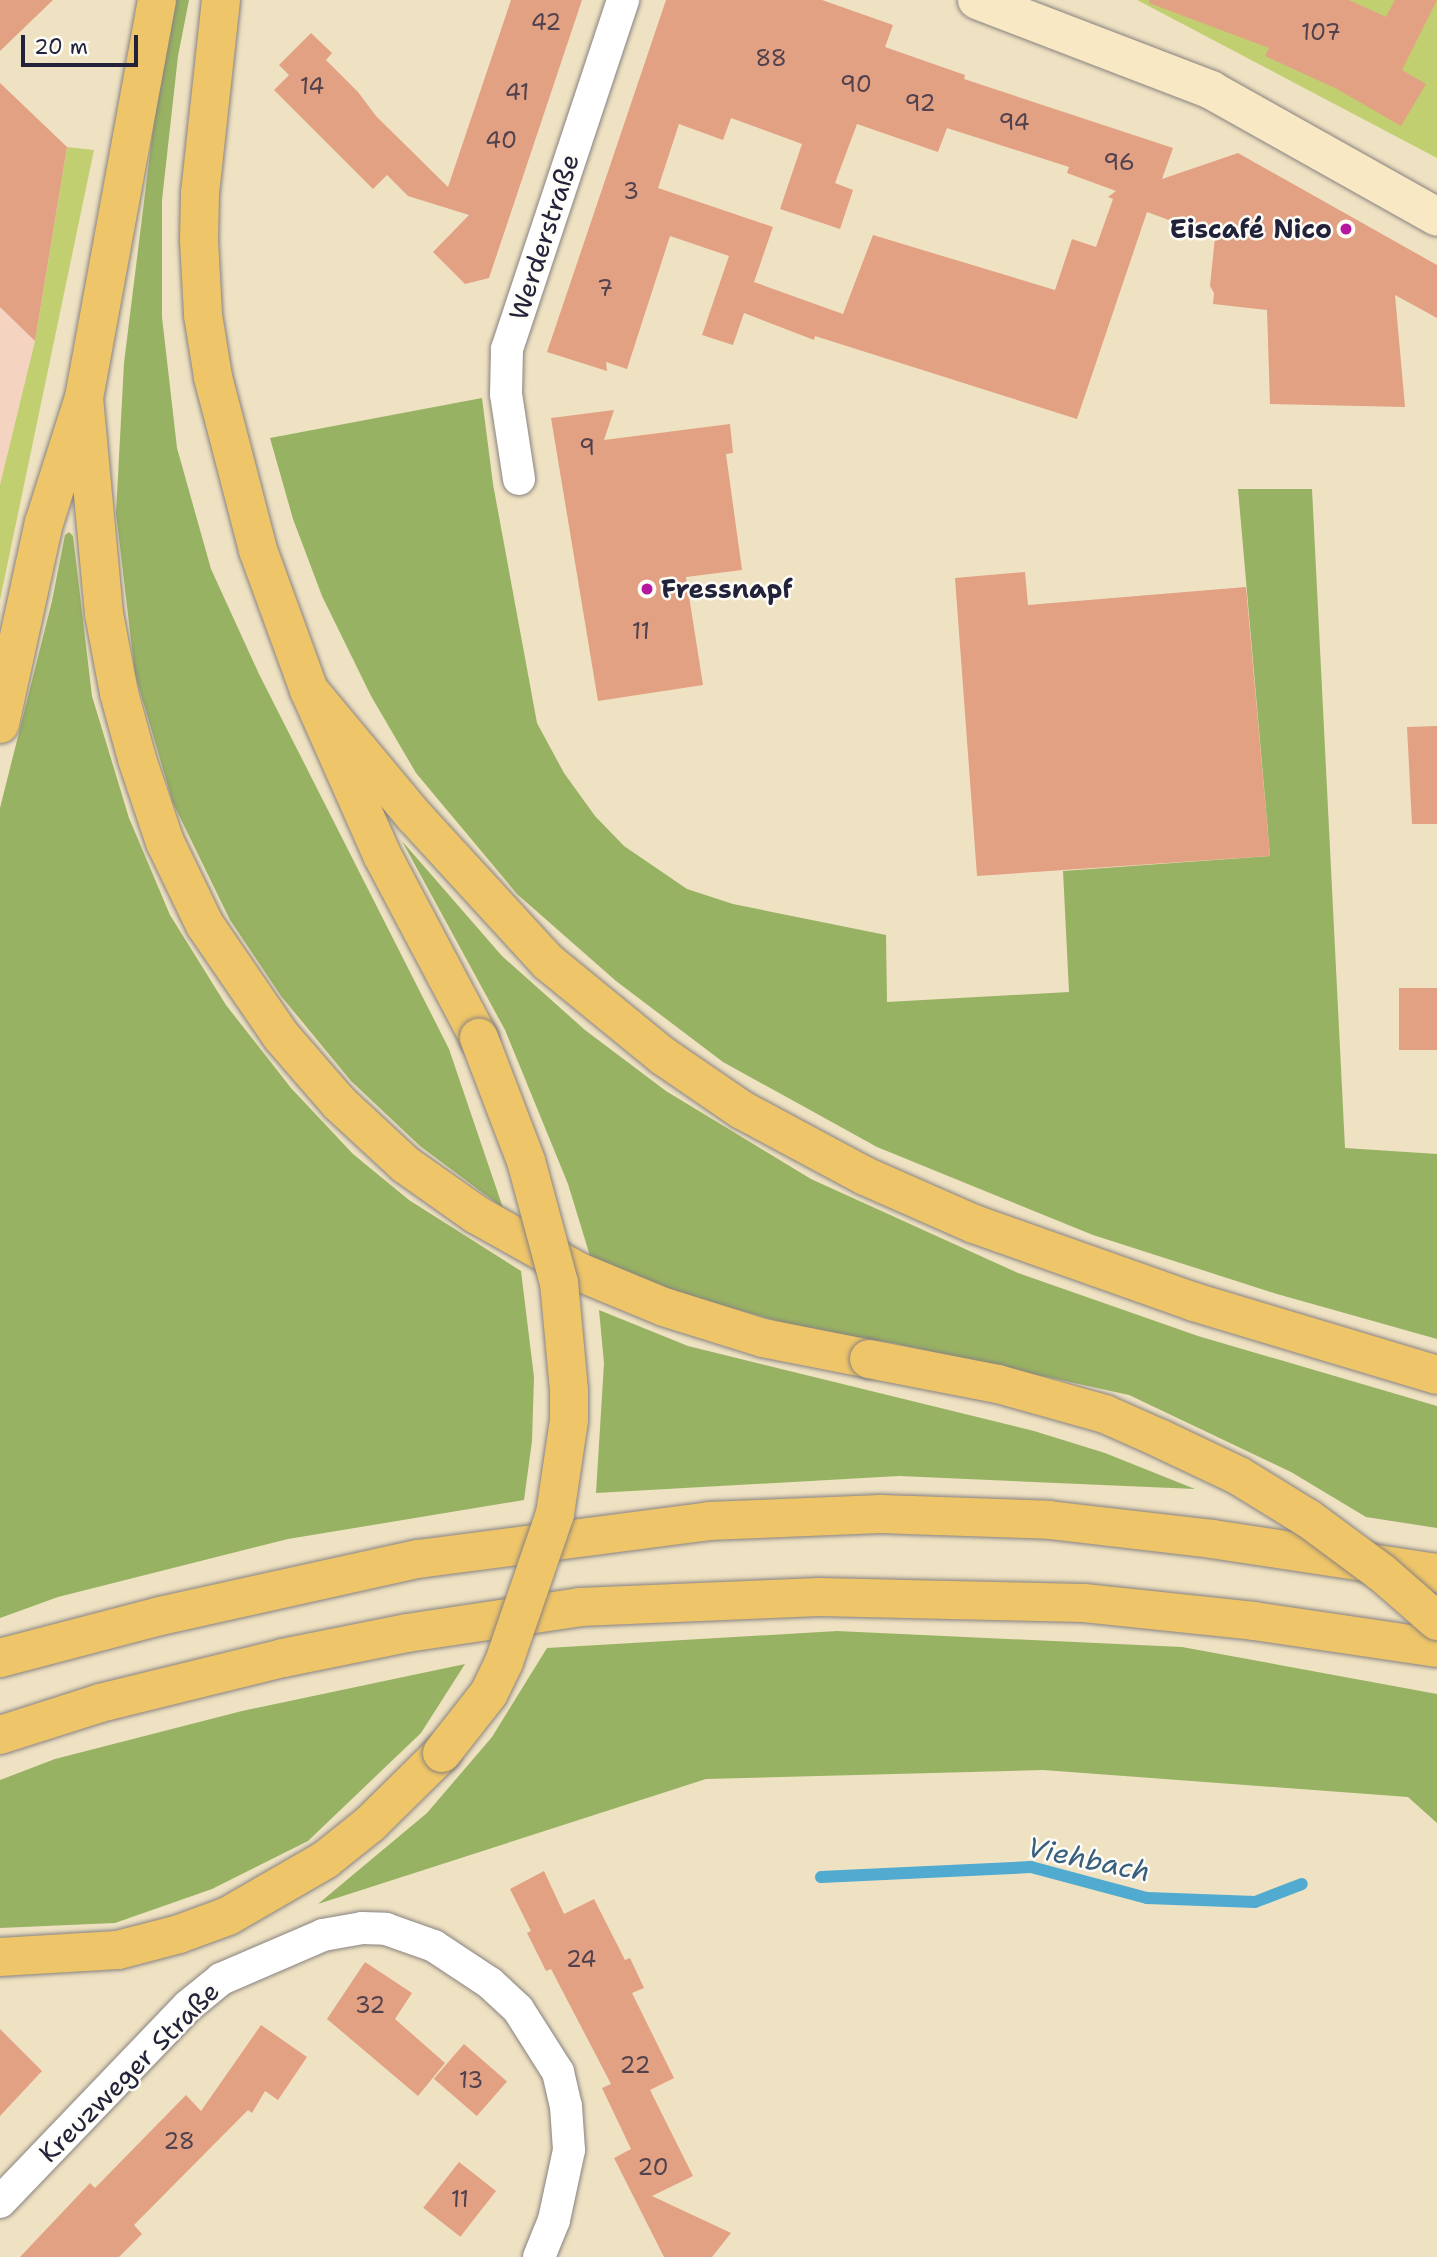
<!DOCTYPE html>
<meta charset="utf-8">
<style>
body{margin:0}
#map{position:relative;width:1437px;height:2257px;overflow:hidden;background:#efe2c3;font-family:"Shantell Sans",sans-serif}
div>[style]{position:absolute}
.built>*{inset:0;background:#f5d3c1}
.green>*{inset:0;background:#c1cf71}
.forest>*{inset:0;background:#98b263}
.stream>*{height:12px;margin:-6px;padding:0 6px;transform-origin:6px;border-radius:6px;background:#51aacf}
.building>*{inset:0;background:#e2a183;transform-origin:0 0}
.roads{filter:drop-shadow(0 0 2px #88827f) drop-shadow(0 0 2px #88827f)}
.minor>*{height:32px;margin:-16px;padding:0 16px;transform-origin:16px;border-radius:16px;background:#fff}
.secondary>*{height:38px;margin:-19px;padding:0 19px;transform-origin:19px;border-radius:19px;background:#f8e8c3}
.trunk>*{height:38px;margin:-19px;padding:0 19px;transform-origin:19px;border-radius:19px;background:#eec569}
.bridges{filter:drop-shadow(0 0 2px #88827f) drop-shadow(0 0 2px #88827f)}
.trunk-bridge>*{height:38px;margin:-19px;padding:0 19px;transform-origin:19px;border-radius:19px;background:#eec569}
.dots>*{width:19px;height:19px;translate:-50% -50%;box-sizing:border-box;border:4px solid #fdfcf7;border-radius:50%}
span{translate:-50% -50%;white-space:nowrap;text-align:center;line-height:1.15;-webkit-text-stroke:5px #fdfcf7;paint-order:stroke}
.number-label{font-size:23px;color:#52424d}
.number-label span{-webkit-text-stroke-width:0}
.poi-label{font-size:26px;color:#22223b;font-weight:700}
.right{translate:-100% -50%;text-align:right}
.left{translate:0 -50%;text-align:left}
.street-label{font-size:26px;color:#22223b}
.water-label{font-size:28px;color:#375f7e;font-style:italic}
.scale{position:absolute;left:21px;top:35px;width:117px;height:32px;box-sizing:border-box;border:4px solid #22223b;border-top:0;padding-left:9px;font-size:21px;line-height:24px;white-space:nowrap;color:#22223b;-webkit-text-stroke:5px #fdfcf7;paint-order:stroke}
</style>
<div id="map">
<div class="built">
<i style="clip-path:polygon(0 83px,67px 147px,35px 341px,0 485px)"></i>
</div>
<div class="green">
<i style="clip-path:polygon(1137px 0,1437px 0,1437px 158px,1139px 1px)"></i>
<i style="clip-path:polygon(67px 147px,94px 150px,0 600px,0 485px,35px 341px)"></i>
</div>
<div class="forest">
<i style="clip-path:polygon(169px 0,189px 0,178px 56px,162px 200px,162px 317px,177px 448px,211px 569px,259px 674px,449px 1049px,503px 1208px,420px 1146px,351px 1081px,281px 996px,230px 920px,173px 803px,135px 674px,116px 513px,124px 363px)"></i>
<i style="clip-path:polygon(482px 398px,493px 484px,537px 723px,564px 773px,595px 816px,624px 846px,687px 889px,733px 904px,886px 935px,887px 1002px,1069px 992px,1063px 871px,1270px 856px,1238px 489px,1312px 489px,1345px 1148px,1437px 1154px,1437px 1339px,1277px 1294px,1093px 1235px,877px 1147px,723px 1062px,616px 981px,517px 894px,416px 773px,371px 696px,322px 596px,293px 519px,270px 438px)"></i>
<i style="clip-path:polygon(69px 532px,73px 536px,92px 696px,129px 818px,170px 915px,226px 1005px,291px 1088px,353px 1154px,409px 1200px,521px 1271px,534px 1377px,532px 1441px,524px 1500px,288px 1539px,58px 1597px,0 1618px,0 808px,52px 601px,65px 535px)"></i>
<i style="clip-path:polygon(402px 841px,502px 956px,585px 1030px,666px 1091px,811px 1179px,1018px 1273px,1198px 1336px,1437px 1406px,1437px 1528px,1366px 1517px,1291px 1472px,1129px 1395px,892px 1343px,798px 1327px,651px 1285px,590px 1256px,568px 1184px,505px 1030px)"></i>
<i style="clip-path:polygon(599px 1310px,688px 1346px,1034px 1431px,1105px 1453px,1195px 1489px,899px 1476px,596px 1493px,604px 1363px)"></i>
<i style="clip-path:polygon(837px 1631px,1182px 1647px,1437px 1694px,1437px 1823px,1408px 1797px,1043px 1770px,706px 1779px,318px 1904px,427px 1813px,492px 1737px,547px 1648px)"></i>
<i style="clip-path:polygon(465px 1664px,421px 1733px,308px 1841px,212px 1889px,115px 1923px,0 1928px,0 1780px,55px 1759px,242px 1711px)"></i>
</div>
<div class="stream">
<i style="left:821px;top:1877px;width:210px;rotate:-2.7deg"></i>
<i style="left:1031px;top:1867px;width:120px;rotate:15deg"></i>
<i style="left:1147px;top:1898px;width:108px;rotate:2.1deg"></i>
<i style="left:1255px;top:1902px;width:50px;rotate:-21deg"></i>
</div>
<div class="building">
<i style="clip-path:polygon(0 0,53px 0,0 51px)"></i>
<i style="clip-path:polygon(511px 0,582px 0,489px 278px,465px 284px,433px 252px,469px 215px,408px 196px,387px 175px,373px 189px,274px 90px,289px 75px,279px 65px,311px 33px,332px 53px,326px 60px,358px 92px,376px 116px,448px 187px)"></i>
<i style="clip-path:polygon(evenodd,666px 0,822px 0,893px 25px,885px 47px,965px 75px,964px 79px,1173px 148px,1162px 179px,1238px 153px,1437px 265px,1437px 318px,1395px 295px,1405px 407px,1270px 404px,1267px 310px,1213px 304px,1214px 293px,1210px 286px,1215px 237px,1147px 212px,1077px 419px,815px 336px,814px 340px,744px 313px,733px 345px,702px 335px,729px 256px,670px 236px,627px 369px,606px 362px,607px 371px,547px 352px,666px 0,731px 118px,802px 144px,780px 209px,840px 229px,853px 190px,835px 183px,857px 124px,938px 152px,947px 128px,1069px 167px,1067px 173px,1116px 191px,1108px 197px,1113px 199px,1096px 247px,1072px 239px,1055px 290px,873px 235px,843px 314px,754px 282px,773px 227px,658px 188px,679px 124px,723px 140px,731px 118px)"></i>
<i style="clip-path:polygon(1149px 0,1349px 0,1386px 17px,1395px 0,1437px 0,1402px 70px,1426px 84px,1401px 126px,1337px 89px,1265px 56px,1269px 48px,1149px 3px)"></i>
<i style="clip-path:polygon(0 83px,67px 147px,35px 341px,0 307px)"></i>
<i style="clip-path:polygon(614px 410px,604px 440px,730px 424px,733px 453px,726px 454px,742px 570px,686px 577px,703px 685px,598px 701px,551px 418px)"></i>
<i style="clip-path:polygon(1025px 572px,1028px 605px,1246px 587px,1270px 856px,977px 876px,955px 578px)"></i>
<i style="clip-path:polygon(1437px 726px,1437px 824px,1412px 824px,1407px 727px)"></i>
<i style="left:1437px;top:988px;width:62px;height:38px;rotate:90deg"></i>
<i style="clip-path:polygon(544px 1871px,564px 1914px,594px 1899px,625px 1960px,630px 1958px,644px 1988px,632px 1993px,674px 2078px,650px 2090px,693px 2176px,652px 2196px,731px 2233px,712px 2257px,664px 2257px,614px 2158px,631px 2149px,602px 2088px,611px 2084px,551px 1969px,546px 1971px,527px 1933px,531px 1931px,510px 1889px)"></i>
<i style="clip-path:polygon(365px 1962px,412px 1993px,395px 2019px,445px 2063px,418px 2096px,327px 2019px)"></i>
<i style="clip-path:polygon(261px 2025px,307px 2057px,278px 2100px,265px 2091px,252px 2113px,248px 2110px,134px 2225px,142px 2234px,119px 2257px,20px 2257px,90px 2183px,95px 2188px,186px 2095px,201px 2111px)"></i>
<i style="clip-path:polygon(0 2029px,42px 2071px,0 2116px)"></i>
<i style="left:464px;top:2044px;width:57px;height:46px;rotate:41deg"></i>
<i style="left:459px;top:2162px;width:47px;height:58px;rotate:38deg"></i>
</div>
<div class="roads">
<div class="minor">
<i style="left:519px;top:479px;width:86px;rotate:-98.7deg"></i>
<i style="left:506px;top:394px;width:45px;rotate:-88.7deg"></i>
<i style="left:507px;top:349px;width:368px;rotate:-71.6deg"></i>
<i style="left:0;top:2202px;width:272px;rotate:-46.2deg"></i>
<i style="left:188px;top:2006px;width:43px;rotate:-39.3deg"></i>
<i style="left:221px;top:1979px;width:111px;rotate:-23.3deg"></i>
<i style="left:323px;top:1935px;width:40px;rotate:-10deg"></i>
<i style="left:362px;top:1928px;width:24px;rotate:2deg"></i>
<i style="left:386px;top:1929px;width:51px;rotate:19.5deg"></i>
<i style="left:434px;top:1946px;width:67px;rotate:33.5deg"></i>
<i style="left:490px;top:1983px;width:38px;rotate:43deg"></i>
<i style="left:518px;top:2009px;width:75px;rotate:57.6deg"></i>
<i style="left:558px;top:2072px;width:35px;rotate:77deg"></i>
<i style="left:566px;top:2106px;width:44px;rotate:86.1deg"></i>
<i style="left:569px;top:2150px;width:72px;rotate:102.1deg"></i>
<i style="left:554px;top:2220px;width:40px;rotate:112deg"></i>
</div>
<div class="secondary">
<i style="left:977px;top:0;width:251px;rotate:21deg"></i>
<i style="left:1211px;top:90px;width:259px;rotate:29.3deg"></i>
</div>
<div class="trunk">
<i style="left:221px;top:0;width:194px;rotate:96.2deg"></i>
<i style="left:200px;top:193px;width:47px;rotate:91.2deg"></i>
<i style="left:199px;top:240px;width:75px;rotate:86.9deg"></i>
<i style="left:203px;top:315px;width:63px;rotate:80.8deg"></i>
<i style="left:213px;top:377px;width:179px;rotate:75.4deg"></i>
<i style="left:258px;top:550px;width:149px;rotate:70deg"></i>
<i style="left:309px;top:690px;width:180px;rotate:66.1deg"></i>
<i style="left:382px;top:855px;width:207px;rotate:62.1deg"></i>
<i style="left:84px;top:398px;width:217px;rotate:84.7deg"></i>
<i style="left:104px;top:614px;width:80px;rotate:79.2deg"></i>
<i style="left:119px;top:693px;width:68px;rotate:74.7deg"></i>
<i style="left:137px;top:759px;width:88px;rotate:71.4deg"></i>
<i style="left:165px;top:842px;width:92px;rotate:64.3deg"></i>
<i style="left:205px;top:925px;width:135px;rotate:55.6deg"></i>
<i style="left:281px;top:1036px;width:89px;rotate:49.1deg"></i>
<i style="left:339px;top:1103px;width:91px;rotate:42.8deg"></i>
<i style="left:406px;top:1165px;width:87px;rotate:35.2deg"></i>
<i style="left:477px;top:1215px;width:115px;rotate:29.2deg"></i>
<i style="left:577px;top:1271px;width:94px;rotate:22.5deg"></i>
<i style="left:664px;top:1307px;width:104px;rotate:17.4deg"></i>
<i style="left:763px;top:1338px;width:108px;rotate:11.2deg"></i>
<i style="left:309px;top:690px;width:165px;rotate:50.2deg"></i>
<i style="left:415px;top:817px;width:197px;rotate:47.5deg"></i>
<i style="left:548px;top:962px;width:149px;rotate:39.3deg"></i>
<i style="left:663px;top:1056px;width:96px;rotate:34.4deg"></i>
<i style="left:742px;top:1110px;width:140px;rotate:28.2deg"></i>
<i style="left:865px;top:1176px;width:119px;rotate:23.8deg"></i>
<i style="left:974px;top:1224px;width:233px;rotate:19.5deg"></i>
<i style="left:1194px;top:1302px;width:254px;rotate:16.7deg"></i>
<i style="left:0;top:724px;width:206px;rotate:-77.7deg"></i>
<i style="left:44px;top:523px;width:131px;rotate:-72.3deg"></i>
<i style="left:84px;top:398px;width:405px;rotate:-79.6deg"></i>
<i style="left:0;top:1658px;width:165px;rotate:-14.7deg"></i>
<i style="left:160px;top:1616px;width:264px;rotate:-12.5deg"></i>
<i style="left:418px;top:1559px;width:293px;rotate:-7.4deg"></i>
<i style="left:709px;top:1521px;width:172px;rotate:-2.3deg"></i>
<i style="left:881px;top:1514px;width:168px;rotate:2deg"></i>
<i style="left:1049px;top:1520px;width:164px;rotate:6.6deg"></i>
<i style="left:1212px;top:1539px;width:228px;rotate:8.6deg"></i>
<i style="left:0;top:1735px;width:105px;rotate:-17.7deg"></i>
<i style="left:100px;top:1703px;width:188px;rotate:-13.8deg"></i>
<i style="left:283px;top:1658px;width:126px;rotate:-11.4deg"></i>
<i style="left:407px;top:1633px;width:175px;rotate:-8.5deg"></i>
<i style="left:580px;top:1607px;width:239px;rotate:-2.4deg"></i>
<i style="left:819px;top:1597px;width:265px;rotate:1.3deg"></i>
<i style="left:1084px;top:1603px;width:171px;rotate:6deg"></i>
<i style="left:1254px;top:1621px;width:185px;rotate:8.4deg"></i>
<i style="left:0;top:1957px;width:118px;rotate:-3.4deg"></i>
<i style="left:118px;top:1950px;width:63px;rotate:-14.7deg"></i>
<i style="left:179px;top:1934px;width:52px;rotate:-20.2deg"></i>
<i style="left:228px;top:1916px;width:112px;rotate:-30deg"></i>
<i style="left:325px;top:1860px;width:58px;rotate:-38.7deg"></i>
<i style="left:370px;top:1824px;width:101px;rotate:-44.6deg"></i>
</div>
</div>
<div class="bridges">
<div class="trunk-bridge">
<i style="left:869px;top:1359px;width:131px;rotate:11deg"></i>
<i style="left:998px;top:1384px;width:111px;rotate:15.7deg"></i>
<i style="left:1105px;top:1414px;width:59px;rotate:24deg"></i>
<i style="left:1159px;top:1438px;width:89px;rotate:25.4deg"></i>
<i style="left:1239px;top:1476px;width:82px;rotate:31.6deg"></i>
<i style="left:1309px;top:1519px;width:91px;rotate:36.5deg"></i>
<i style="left:1382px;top:1573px;width:73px;rotate:41.1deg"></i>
<i style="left:442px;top:1753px;width:76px;rotate:-51.9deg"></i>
<i style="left:489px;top:1693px;width:34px;rotate:-64deg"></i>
<i style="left:504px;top:1662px;width:157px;rotate:-71deg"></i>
<i style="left:555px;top:1514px;width:95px;rotate:-81.5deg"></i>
<i style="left:569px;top:1420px;width:30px;rotate:-90deg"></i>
<i style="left:569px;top:1390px;width:107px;rotate:-95.3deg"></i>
<i style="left:559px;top:1283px;width:126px;rotate:-105.1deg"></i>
<i style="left:526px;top:1161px;width:132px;rotate:-110.9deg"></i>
</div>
</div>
<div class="dots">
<i style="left:1346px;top:229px;background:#b5179e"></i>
<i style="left:647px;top:589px;background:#b5179e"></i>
</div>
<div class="number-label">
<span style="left:546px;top:22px">42</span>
<span style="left:1321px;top:32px">107</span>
<span style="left:771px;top:58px">88</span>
<span style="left:856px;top:84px">90</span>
<span style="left:312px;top:86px">14</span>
<span style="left:517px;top:92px">41</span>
<span style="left:920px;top:103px">92</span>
<span style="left:1014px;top:122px">94</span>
<span style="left:501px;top:140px">40</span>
<span style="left:1119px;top:162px">96</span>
<span style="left:631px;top:191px">3</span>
<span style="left:605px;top:288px">7</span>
<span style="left:587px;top:447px">9</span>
<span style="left:641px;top:631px">11</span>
<span style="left:581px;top:1959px">24</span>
<span style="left:370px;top:2005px">32</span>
<span style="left:635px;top:2065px">22</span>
<span style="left:471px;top:2080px">13</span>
<span style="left:179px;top:2141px">28</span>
<span style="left:653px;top:2167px">20</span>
<span style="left:460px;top:2199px">11</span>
</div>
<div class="poi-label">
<span class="right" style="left:1332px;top:229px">Eiscafé Nico</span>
<span class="left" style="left:661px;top:589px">Fressnapf</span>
</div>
<div class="street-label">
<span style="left:544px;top:237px;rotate:-72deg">Werderstraße</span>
<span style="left:129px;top:2072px;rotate:-45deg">Kreuzweger Straße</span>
</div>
<div class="water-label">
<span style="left:1089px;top:1859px;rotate:12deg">Viehbach</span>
</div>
<div class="scale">20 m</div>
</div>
